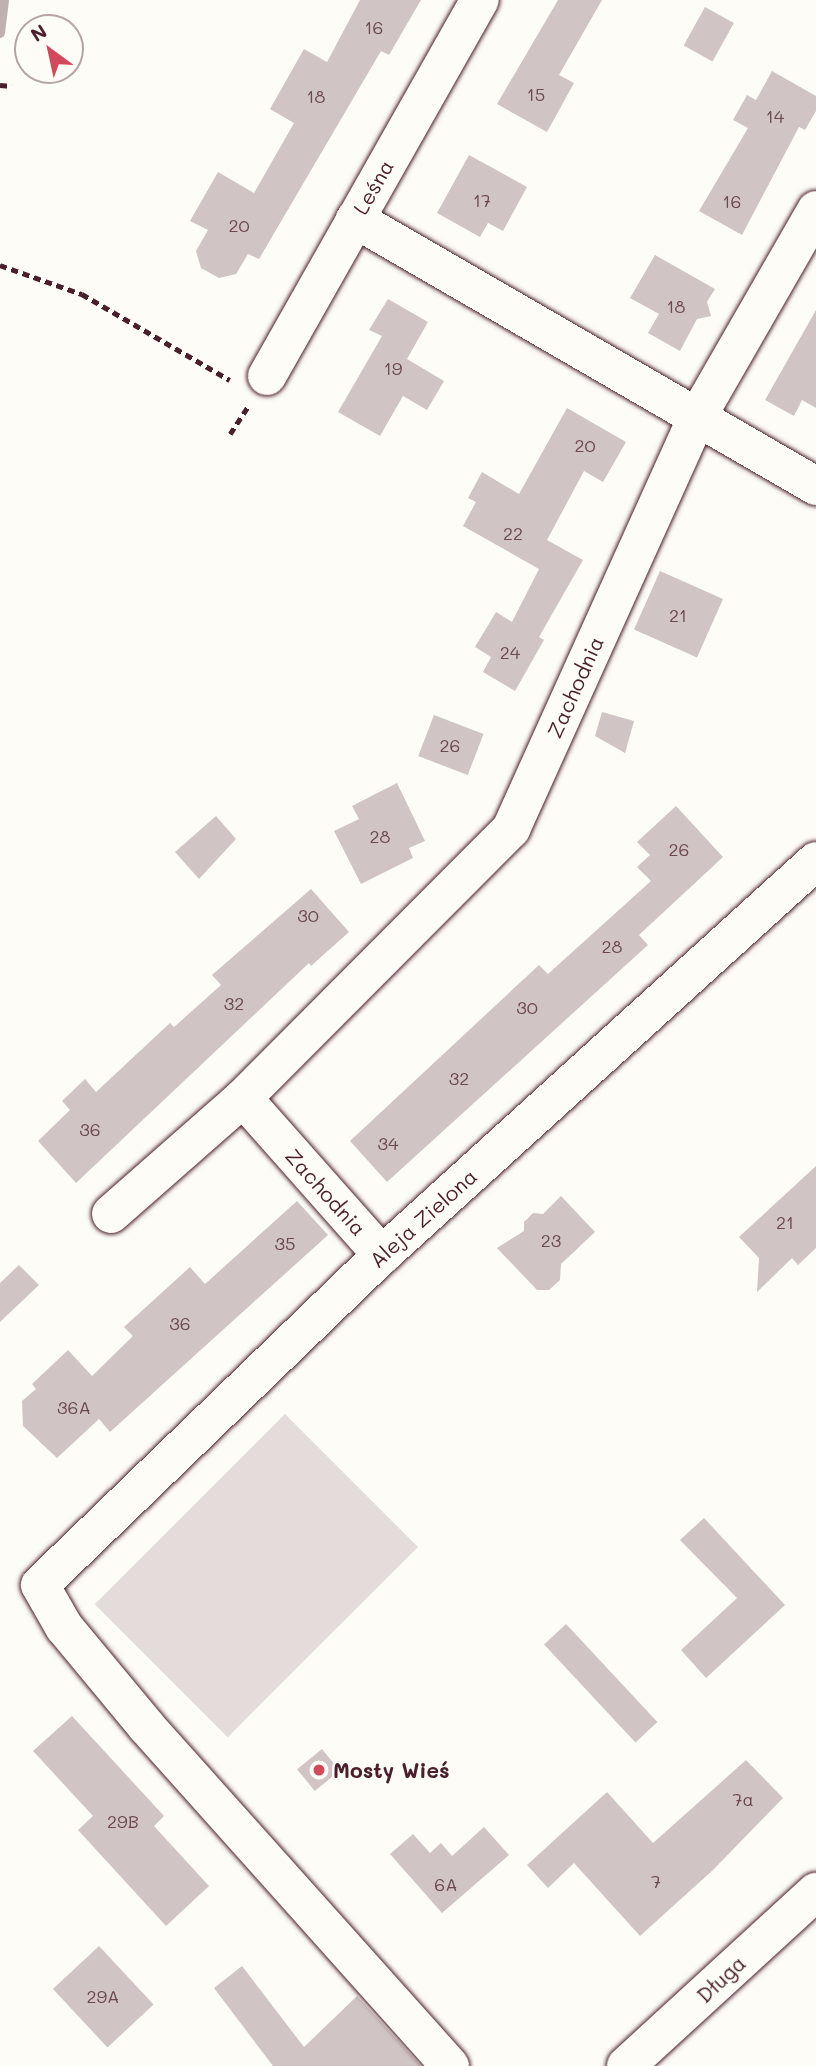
<!DOCTYPE html>
<meta charset="utf-8">
<style>
body{margin:0}
#map{position:relative;width:816px;height:2066px;overflow:hidden;background:#fdfcf7;font-family:Mali,sans-serif}
div>[style]{position:absolute}
.green>*{inset:0;background:#e3dcda;transform-origin:0 0}
.stream>*{height:10px;margin:-5px;padding:0 5px;transform-origin:5px;border-radius:5px;background:#c0b1b1}
.building>*{inset:0;background:#d0c5c4;transform-origin:0 0}
.path>*{height:4.5px;margin-top:-2.25px;transform-origin:0;background:repeating-linear-gradient(90deg,#4a1f2b 0 7px,transparent 0 12px)}
.roads{filter:drop-shadow(0 0 2px #4a1f2b) drop-shadow(0 0 2px #4a1f2b)}
.minor>*{height:38px;margin:-19px;padding:0 19px;transform-origin:19px;border-radius:19px;background:#fdfcf7}
.dots>*{width:19px;height:19px;translate:-50% -50%;box-sizing:border-box;border:4px solid #fdfcf7;border-radius:50%}
span{translate:-50% -50%;white-space:nowrap;text-align:center;line-height:1.15;-webkit-text-stroke:5px #fdfcf7;paint-order:stroke}
.number-label{font-size:18px;color:#6c4851}
.number-label span{-webkit-text-stroke-width:0}
.street-label{font-size:21px;color:#4a1f2b}
.poi-label{font-size:21px;color:#4a1f2b;font-weight:700}
.left{translate:0 -50%;text-align:left}
.north{position:absolute;left:14px;top:14px;width:70px;height:70px;box-sizing:border-box;background:#fdfcf7;border:2px solid #b5a4a5;border-radius:50%;rotate:327deg;font-size:19px;font-weight:700;line-height:28px;text-align:center;color:#4a1f2b}
.north::after{content:'';display:block;margin:auto;width:24px;height:32px;background:#d1495b;clip-path:polygon(50% 0,100% 100%,50% 72%,0 100%)}
</style>
<div id="map">
<div class="green">
<i style="left:285px;top:1414px;width:188px;height:269px;rotate:45deg"></i>
</div>
<div class="stream">
<i style="left:0;top:33px;width:33px;rotate:-83deg"></i>
</div>
<div class="building">
<i style="clip-path:polygon(360px 0,421px 0,389px 55px,381px 51px,259px 259px,248px 254px,236px 274px,219px 278px,201px 268px,196px 251px,208px 230px,190px 221px,218px 172px,254px 193px,294px 123px,270px 109px,304px 49px,327px 62px)"></i>
<i style="clip-path:polygon(558px 0,602px 0,559px 75px,574px 83px,547px 132px,497px 104px)"></i>
<i style="left:705px;top:7px;width:33px;height:44px;rotate:29deg"></i>
<i style="clip-path:polygon(772px 71px,816px 96px,816px 111px,805px 130px,799px 127px,742px 235px,699px 211px,748px 128px,733px 120px,747px 95px,756px 100px)"></i>
<i style="clip-path:polygon(469px 155px,527px 187px,503px 231px,488px 223px,480px 237px,437px 213px)"></i>
<i style="clip-path:polygon(655px 255px,715px 289px,707px 302px,711px 316px,697px 319px,680px 351px,648px 333px,659px 314px,630px 298px)"></i>
<i style="clip-path:polygon(388px 299px,428px 322px,407px 359px,444px 381px,427px 410px,403px 396px,380px 436px,338px 412px,382px 336px,369px 330px)"></i>
<i style="clip-path:polygon(816px 310px,816px 408px,802px 400px,794px 416px,765px 400px)"></i>
<i style="clip-path:polygon(567px 408px,626px 442px,603px 482px,584px 471px,547px 540px,583px 560px,539px 637px,544px 640px,515px 691px,483px 672px,491px 657px,475px 647px,496px 612px,512px 622px,539px 569px,463px 526px,476px 502px,468px 498px,482px 472px,519px 494px)"></i>
<i style="left:660px;top:571px;width:69px;height:64px;rotate:24deg"></i>
<i style="clip-path:polygon(602px 712px,634px 721px,625px 753px,595px 736px)"></i>
<i style="left:434px;top:715px;width:53px;height:44px;rotate:21deg"></i>
<i style="clip-path:polygon(397px 783px,425px 841px,409px 848px,413px 858px,361px 884px,334px 831px,359px 819px,352px 806px)"></i>
<i style="clip-path:polygon(676px 806px,723px 857px,639px 935px,648px 945px,387px 1182px,350px 1141px,539px 965px,548px 974px,651px 881px,637px 867px,650px 855px,637px 842px)"></i>
<i style="clip-path:polygon(216px 816px,236px 839px,199px 879px,175px 852px)"></i>
<i style="clip-path:polygon(311px 889px,349px 932px,311px 966px,309px 963px,76px 1183px,38px 1141px,70px 1110px,62px 1101px,85px 1079px,96px 1092px,170px 1023px,174px 1027px,221px 985px,212px 975px)"></i>
<i style="clip-path:polygon(816px 1166px,816px 1248px,798px 1265px,792px 1258px,757px 1292px,759px 1258px,739px 1237px)"></i>
<i style="clip-path:polygon(561px 1196px,595px 1232px,561px 1264px,560px 1280px,549px 1290px,537px 1290px,497px 1248px,524px 1231px,524px 1222px,533px 1213px,543px 1214px)"></i>
<i style="clip-path:polygon(297px 1201px,328px 1235px,110px 1432px,99px 1419px,57px 1458px,23px 1426px,22px 1401px,36px 1389px,32px 1384px,68px 1350px,92px 1376px,133px 1336px,124px 1327px,190px 1267px,205px 1284px)"></i>
<i style="clip-path:polygon(19px 1265px,39px 1285px,0 1322px,0 1283px)"></i>
<i style="clip-path:polygon(704px 1518px,785px 1605px,706px 1678px,681px 1650px,737px 1598px,680px 1540px)"></i>
<i style="left:566px;top:1624px;width:134px;height:30px;rotate:47deg"></i>
<i style="clip-path:polygon(72px 1716px,164px 1816px,154px 1826px,209px 1886px,166px 1926px,78px 1830px,93px 1816px,33px 1751px)"></i>
<i style="left:322px;top:1749px;width:28px;height:32px;rotate:51deg"></i>
<i style="clip-path:polygon(746px 1760px,783px 1798px,713px 1870px,640px 1936px,574px 1863px,548px 1888px,527px 1865px,607px 1792px,653px 1843px)"></i>
<i style="clip-path:polygon(484px 1827px,509px 1855px,442px 1913px,390px 1854px,413px 1834px,430px 1853px,441px 1843px,452px 1856px)"></i>
<i style="left:99px;top:1946px;width:80px;height:63px;rotate:47deg"></i>
<i style="clip-path:polygon(242px 1966px,304px 2047px,357px 1996px,421px 2066px,273px 2066px,214px 1988px)"></i>
</div>
<div class="path">
<i style="left:0;top:85px;width:12px;rotate:5deg"></i>
<i style="left:0;top:265px;width:87px;rotate:19.5deg"></i>
<i style="left:82px;top:294px;width:171px;rotate:30.2deg"></i>
<i style="left:230px;top:434px;width:35px;rotate:-57deg"></i>
</div>
<div class="roads">
<div class="minor">
<i style="left:355px;top:219px;width:533px;rotate:30.08deg"></i>
<i style="left:267px;top:376px;width:432px;rotate:-60.5deg"></i>
<i style="left:243px;top:1098px;width:210px;rotate:48.5deg"></i>
<i style="left:111px;top:1214px;width:176px;rotate:-41.3deg"></i>
<i style="left:243px;top:1098px;width:380px;rotate:-45.1deg"></i>
<i style="left:511px;top:829px;width:450px;rotate:-65.7deg"></i>
<i style="left:696px;top:419px;width:241px;rotate:-60.1deg"></i>
<i style="left:450px;top:2066px;width:455px;rotate:-131.8deg"></i>
<i style="left:147px;top:1727px;width:130px;rotate:-129.7deg"></i>
<i style="left:64px;top:1627px;width:48px;rotate:-119.7deg"></i>
<i style="left:40px;top:1585px;width:475px;rotate:-44deg"></i>
<i style="left:382px;top:1255px;width:586px;rotate:-42.23deg"></i>
<i style="left:626px;top:2066px;width:258px;rotate:-42.5deg"></i>
</div>
</div>
<div class="dots">
<i style="left:319px;top:1770px;background:#d1495b"></i>
</div>
<div class="number-label">
<span style="left:374px;top:27px">16</span>
<span style="left:536px;top:94px">15</span>
<span style="left:316px;top:96px">18</span>
<span style="left:775px;top:116px">14</span>
<span style="left:482px;top:200px">17</span>
<span style="left:732px;top:201px">16</span>
<span style="left:239px;top:225px">20</span>
<span style="left:676px;top:306px">18</span>
<span style="left:393px;top:368px">19</span>
<span style="left:585px;top:445px">20</span>
<span style="left:513px;top:533px">22</span>
<span style="left:678px;top:615px">21</span>
<span style="left:510px;top:652px">24</span>
<span style="left:450px;top:745px">26</span>
<span style="left:380px;top:836px">28</span>
<span style="left:679px;top:849px">26</span>
<span style="left:308px;top:915px">30</span>
<span style="left:612px;top:946px">28</span>
<span style="left:234px;top:1003px">32</span>
<span style="left:527px;top:1007px">30</span>
<span style="left:459px;top:1078px">32</span>
<span style="left:90px;top:1129px">36</span>
<span style="left:388px;top:1143px">34</span>
<span style="left:785px;top:1222px">21</span>
<span style="left:551px;top:1240px">23</span>
<span style="left:285px;top:1243px">35</span>
<span style="left:180px;top:1323px">36</span>
<span style="left:74px;top:1407px">36A</span>
<span style="left:743px;top:1799px">7a</span>
<span style="left:123px;top:1821px">29B</span>
<span style="left:656px;top:1881px">7</span>
<span style="left:446px;top:1884px">6A</span>
<span style="left:103px;top:1996px">29A</span>
</div>
<div class="street-label">
<span style="left:373px;top:187px;rotate:-60deg">Leśna</span>
<span style="left:575px;top:687px;rotate:-66deg">Zachodnia</span>
<span style="left:326px;top:1192px;rotate:48deg">Zachodnia</span>
<span style="left:423px;top:1218px;rotate:-42deg">Aleja Zielona</span>
<span style="left:721px;top:1979px;rotate:-43deg">Długa</span>
</div>
<div class="poi-label">
<span class="left" style="left:333px;top:1770px">Mosty Wieś</span>
</div>
<div class="north">N</div>
</div>
